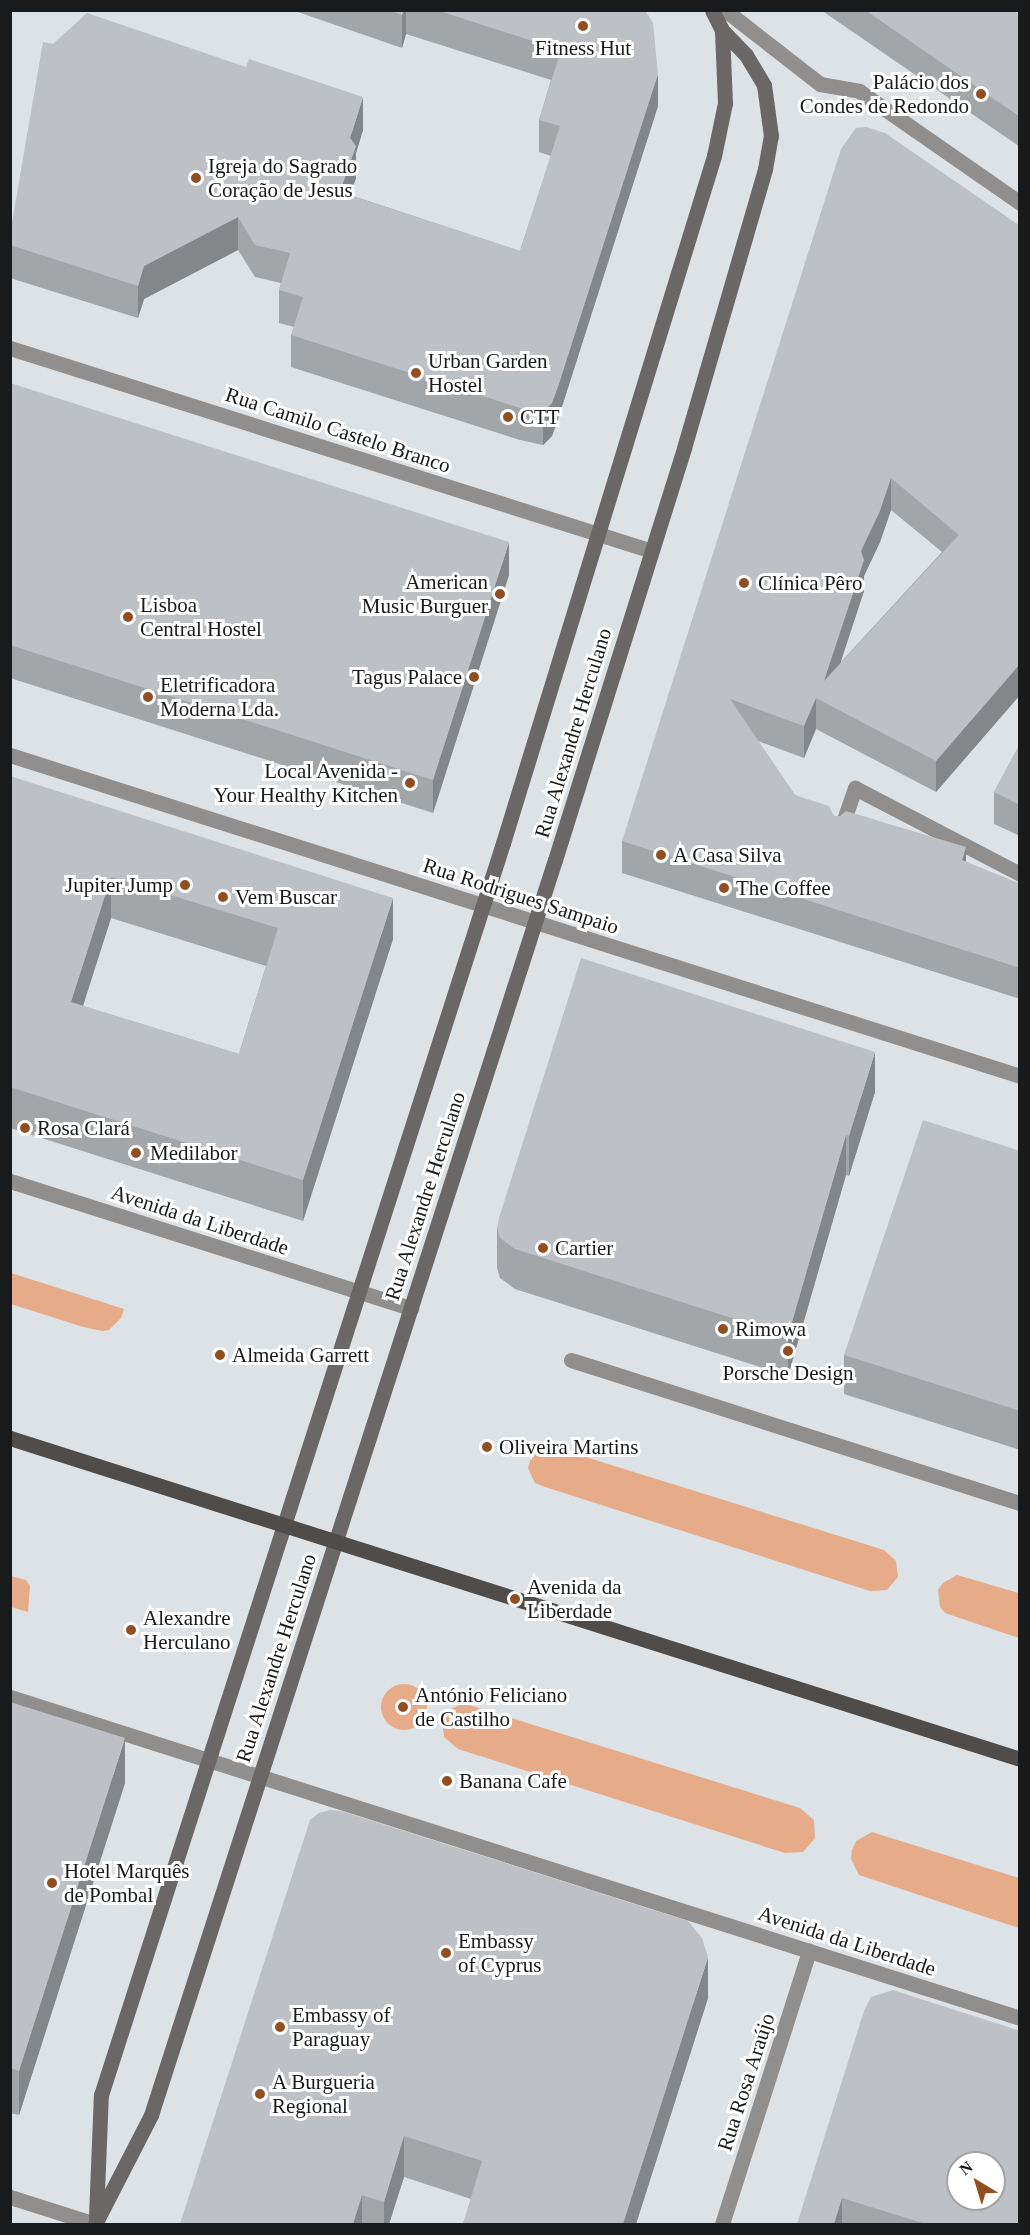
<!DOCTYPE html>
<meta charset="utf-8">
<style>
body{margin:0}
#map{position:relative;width:1030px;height:2235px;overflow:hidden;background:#dde2e6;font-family:"Times New Roman",serif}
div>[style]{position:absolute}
.green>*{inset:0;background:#e6ac8a}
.round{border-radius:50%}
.street>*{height:15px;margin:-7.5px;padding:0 7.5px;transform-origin:7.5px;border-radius:7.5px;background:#918f8d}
.secondary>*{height:15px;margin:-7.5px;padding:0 7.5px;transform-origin:7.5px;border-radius:7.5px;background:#6a6766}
.primary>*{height:15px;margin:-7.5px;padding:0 7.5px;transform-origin:7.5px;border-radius:7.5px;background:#504c4a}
.wall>*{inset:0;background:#a3a6a9}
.shaded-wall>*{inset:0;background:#84878a}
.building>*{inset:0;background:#bdc1c5}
.dots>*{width:16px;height:16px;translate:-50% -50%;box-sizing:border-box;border:3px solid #fff;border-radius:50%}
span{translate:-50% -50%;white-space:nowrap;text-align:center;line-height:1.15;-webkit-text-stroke:6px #fff;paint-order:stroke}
.poi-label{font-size:21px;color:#191a1b}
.right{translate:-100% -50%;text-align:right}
.left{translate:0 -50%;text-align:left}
.street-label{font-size:21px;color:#191a1b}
.frame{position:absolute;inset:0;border:12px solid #191a1b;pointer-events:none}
.north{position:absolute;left:946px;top:2151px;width:60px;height:60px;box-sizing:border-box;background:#fff;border:2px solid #a3a3a4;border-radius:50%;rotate:322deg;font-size:16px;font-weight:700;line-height:24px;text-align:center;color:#191a1b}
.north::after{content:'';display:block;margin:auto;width:21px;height:27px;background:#914e20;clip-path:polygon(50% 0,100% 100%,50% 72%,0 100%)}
</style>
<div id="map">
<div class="green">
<i style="clip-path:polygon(11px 1273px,71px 1292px,124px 1309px,121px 1318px,109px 1330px,103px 1331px,83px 1327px,11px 1304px)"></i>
<i style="clip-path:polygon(547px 1445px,884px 1550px,896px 1561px,898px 1577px,887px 1590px,870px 1591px,542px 1486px,535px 1483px,528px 1468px,533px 1452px)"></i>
<i style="clip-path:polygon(957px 1575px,1019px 1593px,1019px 1638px,945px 1613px,940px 1607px,938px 1590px,943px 1583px)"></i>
<i style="clip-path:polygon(11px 1576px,26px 1580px,30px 1586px,28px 1612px,11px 1607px)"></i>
<i class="round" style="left:381px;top:1684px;width:46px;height:46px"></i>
<i style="clip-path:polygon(463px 1703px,800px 1808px,814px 1820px,815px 1838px,803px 1852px,785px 1853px,458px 1749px,444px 1737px,442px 1719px,447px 1711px)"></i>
<i style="clip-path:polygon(872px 1832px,1019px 1878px,1019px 1928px,859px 1875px,851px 1859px,852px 1850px,856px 1841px)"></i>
</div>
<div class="street">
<i style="left:725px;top:10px;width:120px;rotate:37.9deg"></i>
<i style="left:820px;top:84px;width:40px;rotate:10deg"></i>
<i style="left:859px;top:91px;width:196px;rotate:34.8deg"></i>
<i style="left:10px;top:348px;width:673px;rotate:17.55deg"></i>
<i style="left:10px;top:755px;width:1060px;rotate:17.63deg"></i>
<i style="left:840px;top:831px;width:46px;rotate:-70.8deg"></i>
<i style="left:855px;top:788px;width:186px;rotate:27.5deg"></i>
<i style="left:10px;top:1181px;width:421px;rotate:17.6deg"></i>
<i style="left:571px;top:1360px;width:471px;rotate:17.7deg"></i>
<i style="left:10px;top:1697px;width:1060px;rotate:17.63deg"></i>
<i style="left:10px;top:2197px;width:89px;rotate:17.6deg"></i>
<i style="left:722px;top:2224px;width:287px;rotate:-72.3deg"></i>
</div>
<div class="secondary">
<i style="left:96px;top:2217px;width:122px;rotate:-87.7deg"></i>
<i style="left:101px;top:2095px;width:1315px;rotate:-72.2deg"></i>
<i style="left:503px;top:843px;width:719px;rotate:-72.93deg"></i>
<i style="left:714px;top:156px;width:54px;rotate:-78.3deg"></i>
<i style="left:725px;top:103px;width:73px;rotate:-92.4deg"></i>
<i style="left:95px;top:2224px;width:123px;rotate:-62.8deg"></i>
<i style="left:151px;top:2115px;width:1318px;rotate:-72.16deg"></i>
<i style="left:555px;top:860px;width:432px;rotate:-72.6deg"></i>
<i style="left:684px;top:448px;width:291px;rotate:-73.8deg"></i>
<i style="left:765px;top:169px;width:34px;rotate:-80deg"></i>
<i style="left:771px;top:136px;width:51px;rotate:-97.8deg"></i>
<i style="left:764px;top:85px;width:35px;rotate:-121deg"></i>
<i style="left:746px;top:55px;width:35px;rotate:-134deg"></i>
<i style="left:722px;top:30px;width:22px;rotate:-117deg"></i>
</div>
<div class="primary">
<i style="left:10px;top:1438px;width:1060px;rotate:17.63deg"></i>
</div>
<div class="wall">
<i style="clip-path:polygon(292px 10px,645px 10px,658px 106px,558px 419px,552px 436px,543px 445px,520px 440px,291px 367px,291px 335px,294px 327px,279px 323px,279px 290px,281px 283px,255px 277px,238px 250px,144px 299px,138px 318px,10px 278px,10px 234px,363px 130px,356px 153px,356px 178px,350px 195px,520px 251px,551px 156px,539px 152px,539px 120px,551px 80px,406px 34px,402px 48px)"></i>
<i style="clip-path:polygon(821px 10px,1020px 10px,1020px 147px)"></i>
<i style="clip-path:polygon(evenodd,1020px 226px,1020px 695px,936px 792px,816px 729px,804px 758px,758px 741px,795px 795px,834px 816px,966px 862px,1020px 884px,1020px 999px,622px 873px,622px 841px,1020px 226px,891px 510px,942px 552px,840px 663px,864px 591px,864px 576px,880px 542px,891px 510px)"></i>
<i style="clip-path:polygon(10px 383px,509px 575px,433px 813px,10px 678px)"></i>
<i style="clip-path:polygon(1020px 744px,1020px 836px,994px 824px,994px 792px)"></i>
<i style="clip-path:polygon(evenodd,10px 776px,393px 939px,303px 1221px,10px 1128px,10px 776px,111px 918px,266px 966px,239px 1054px,83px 1006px,111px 918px)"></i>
<i style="clip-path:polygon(875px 1092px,849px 1176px,846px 1175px,788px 1376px,515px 1289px,500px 1278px,497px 1268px,497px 1228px)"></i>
<i style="clip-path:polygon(1020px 1151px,1020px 1450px,844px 1394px,844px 1355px)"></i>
<i style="clip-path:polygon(10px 1702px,125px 1783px,19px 2115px,10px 2113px)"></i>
<i style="clip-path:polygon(708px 1998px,636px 2224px,463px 2224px,471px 2199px,404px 2177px,389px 2224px,180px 2224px)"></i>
<i style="clip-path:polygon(1020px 2031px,1020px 2224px,797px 2224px)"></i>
</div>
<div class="shaded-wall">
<i style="clip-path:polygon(404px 10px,406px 10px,406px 34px,402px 48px,402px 15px)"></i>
<i style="clip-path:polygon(658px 74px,658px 106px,558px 419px,552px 436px,543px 445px,543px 412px)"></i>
<i style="clip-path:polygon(363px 97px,363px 130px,356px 153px,356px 178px,340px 224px,340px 192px,350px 138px)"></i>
<i style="clip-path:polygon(238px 217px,238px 250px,144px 299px,138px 318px,138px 286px,144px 266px)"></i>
<i style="clip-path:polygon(891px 478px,891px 510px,880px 542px,864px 576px,864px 591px,827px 704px,824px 681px,861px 551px)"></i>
<i style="clip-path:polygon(509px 542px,509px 575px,433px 813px,433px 780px)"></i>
<i style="clip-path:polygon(1020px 664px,1020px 695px,936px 792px,936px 761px)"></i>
<i style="clip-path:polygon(816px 698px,816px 729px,804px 758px,804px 726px)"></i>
<i style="clip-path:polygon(966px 847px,966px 878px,962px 860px)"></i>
<i style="clip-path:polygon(111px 877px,111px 918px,71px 1043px,71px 1002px)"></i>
<i style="clip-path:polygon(393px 898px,393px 939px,303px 1221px,303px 1180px)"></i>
<i style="clip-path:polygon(875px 1052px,875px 1092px,849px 1176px,849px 1136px)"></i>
<i style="clip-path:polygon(846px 1135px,846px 1175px,788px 1376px,788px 1336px)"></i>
<i style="clip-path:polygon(125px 1738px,125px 1783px,19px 2115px,19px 2071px)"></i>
<i style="clip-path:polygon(708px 1957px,708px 1998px,636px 2224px,623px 2224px)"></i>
<i style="clip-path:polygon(404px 2136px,404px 2177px,389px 2224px,384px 2224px,384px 2202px)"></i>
<i style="clip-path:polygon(362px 2195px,362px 2224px,353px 2224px)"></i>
<i style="clip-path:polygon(842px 2198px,842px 2224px,834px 2224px)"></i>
</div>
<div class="building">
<i style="clip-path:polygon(388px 10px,404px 10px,402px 15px)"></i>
<i style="clip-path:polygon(436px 10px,645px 10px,653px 23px,658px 74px,558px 387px,552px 403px,543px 412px,520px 408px,291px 335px,303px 297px,279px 290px,290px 253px,255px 245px,238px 217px,144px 266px,138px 286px,10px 245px,10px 234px,43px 42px,53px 44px,87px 13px,246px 67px,249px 59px,363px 97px,350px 138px,356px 146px,340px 192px,520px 251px,560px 126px,539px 120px,561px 50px)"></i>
<i style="clip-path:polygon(865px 10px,1020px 10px,1020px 117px)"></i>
<i style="clip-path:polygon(evenodd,866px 127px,885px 133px,1020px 226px,1020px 664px,936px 761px,816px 698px,804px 726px,730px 699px,795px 795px,829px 806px,834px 816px,840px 816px,846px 811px,966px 847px,962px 860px,1020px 884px,1020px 968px,622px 841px,841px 149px,856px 128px,866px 127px,891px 478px,959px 535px,824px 681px,864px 560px,861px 551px,880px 511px,891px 478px)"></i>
<i style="clip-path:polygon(10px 383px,509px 542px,433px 780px,10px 645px)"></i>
<i style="clip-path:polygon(1020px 744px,1020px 805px,994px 792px)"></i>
<i style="clip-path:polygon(evenodd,10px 776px,393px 898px,303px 1180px,10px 1087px,10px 776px,111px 877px,278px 928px,239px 1054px,71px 1002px,111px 877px)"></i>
<i style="clip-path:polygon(581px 958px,875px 1052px,849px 1136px,846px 1135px,788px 1336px,515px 1249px,500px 1238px,497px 1228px,499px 1218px)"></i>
<i style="clip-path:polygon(923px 1120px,1020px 1151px,1020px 1411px,844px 1355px)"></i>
<i style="clip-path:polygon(10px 1702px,125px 1738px,19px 2071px,10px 2068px)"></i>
<i style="clip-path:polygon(330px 1810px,341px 1811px,688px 1921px,702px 1938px,708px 1957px,623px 2224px,463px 2224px,482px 2161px,404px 2136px,384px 2202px,362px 2195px,353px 2224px,180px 2224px,310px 1820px,319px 1813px)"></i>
<i style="clip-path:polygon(evenodd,893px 1990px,1020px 2031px,1020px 2224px,926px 2224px,842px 2198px,834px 2224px,797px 2224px,864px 2011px,871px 1997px,893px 1990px,958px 2163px,994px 2163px,994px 2199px,958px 2199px,958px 2163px)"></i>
</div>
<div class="dots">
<i style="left:583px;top:26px;background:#914e20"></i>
<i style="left:981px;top:94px;background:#914e20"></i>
<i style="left:196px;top:178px;background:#914e20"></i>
<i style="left:416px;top:373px;background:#914e20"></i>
<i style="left:508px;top:417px;background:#914e20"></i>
<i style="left:744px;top:583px;background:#914e20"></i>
<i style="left:500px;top:594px;background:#914e20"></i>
<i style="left:128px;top:617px;background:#914e20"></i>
<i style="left:474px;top:677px;background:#914e20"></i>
<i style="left:148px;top:697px;background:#914e20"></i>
<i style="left:410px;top:783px;background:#914e20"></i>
<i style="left:661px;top:855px;background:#914e20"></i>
<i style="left:185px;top:885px;background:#914e20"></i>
<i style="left:724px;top:888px;background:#914e20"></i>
<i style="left:223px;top:897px;background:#914e20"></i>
<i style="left:25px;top:1128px;background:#914e20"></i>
<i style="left:136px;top:1153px;background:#914e20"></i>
<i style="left:543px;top:1248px;background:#914e20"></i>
<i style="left:723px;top:1329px;background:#914e20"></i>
<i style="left:788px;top:1351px;background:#914e20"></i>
<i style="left:220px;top:1355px;background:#914e20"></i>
<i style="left:487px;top:1447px;background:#914e20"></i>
<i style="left:515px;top:1599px;background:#914e20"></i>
<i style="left:131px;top:1630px;background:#914e20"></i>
<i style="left:403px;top:1707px;background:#914e20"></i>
<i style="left:447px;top:1781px;background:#914e20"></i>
<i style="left:52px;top:1883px;background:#914e20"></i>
<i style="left:446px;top:1953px;background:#914e20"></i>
<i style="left:280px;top:2027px;background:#914e20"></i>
<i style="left:260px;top:2094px;background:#914e20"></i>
</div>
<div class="poi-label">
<span style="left:583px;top:48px">Fitness Hut</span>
<span class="right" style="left:969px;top:94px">Palácio dos<br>Condes de Redondo</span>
<span class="left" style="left:208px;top:178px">Igreja do Sagrado<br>Coração de Jesus</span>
<span class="left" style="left:428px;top:373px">Urban Garden<br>Hostel</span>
<span class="left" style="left:520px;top:417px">CTT</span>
<span class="right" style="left:488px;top:594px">American<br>Music Burguer</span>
<span class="left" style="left:758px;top:583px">Clínica Pêro</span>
<span class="left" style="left:140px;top:617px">Lisboa<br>Central Hostel</span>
<span class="right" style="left:462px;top:677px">Tagus Palace</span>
<span class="left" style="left:160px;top:697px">Eletrificadora<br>Moderna Lda.</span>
<span class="right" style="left:398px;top:783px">Local Avenida -<br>Your Healthy Kitchen</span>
<span class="left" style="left:673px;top:855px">A Casa Silva</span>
<span class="right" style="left:173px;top:885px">Jupiter Jump</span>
<span class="left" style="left:736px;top:888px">The Coffee</span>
<span class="left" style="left:235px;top:897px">Vem Buscar</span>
<span class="left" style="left:37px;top:1128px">Rosa Clará</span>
<span class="left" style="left:150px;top:1153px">Medilabor</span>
<span class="left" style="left:555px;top:1248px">Cartier</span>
<span class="left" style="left:735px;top:1329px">Rimowa</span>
<span class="left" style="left:232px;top:1355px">Almeida Garrett</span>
<span style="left:788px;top:1373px">Porsche Design</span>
<span class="left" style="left:499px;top:1447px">Oliveira Martins</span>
<span class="left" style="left:527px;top:1599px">Avenida da<br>Liberdade</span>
<span class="left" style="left:143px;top:1630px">Alexandre<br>Herculano</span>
<span class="left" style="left:415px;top:1707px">António Feliciano<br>de Castilho</span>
<span class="left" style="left:459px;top:1781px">Banana Cafe</span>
<span class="left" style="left:64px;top:1883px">Hotel Marquês<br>de Pombal</span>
<span class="left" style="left:458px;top:1953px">Embassy<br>of Cyprus</span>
<span class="left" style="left:292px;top:2027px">Embassy of<br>Paraguay</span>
<span class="left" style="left:272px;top:2094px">A Burgueria<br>Regional</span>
</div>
<div class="street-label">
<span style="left:338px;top:430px;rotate:18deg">Rua Camilo Castelo Branco</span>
<span style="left:573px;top:733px;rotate:-73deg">Rua Alexandre Herculano</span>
<span style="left:521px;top:896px;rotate:18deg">Rua Rodrigues Sampaio</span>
<span style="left:425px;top:1196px;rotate:-72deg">Rua Alexandre Herculano</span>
<span style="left:200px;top:1220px;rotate:18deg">Avenida da Liberdade</span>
<span style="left:276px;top:1658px;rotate:-72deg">Rua Alexandre Herculano</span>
<span style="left:847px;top:1941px;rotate:18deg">Avenida da Liberdade</span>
<span style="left:746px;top:2082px;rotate:-72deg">Rua Rosa Araújo</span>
</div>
<div class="frame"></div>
<div class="north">N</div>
</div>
